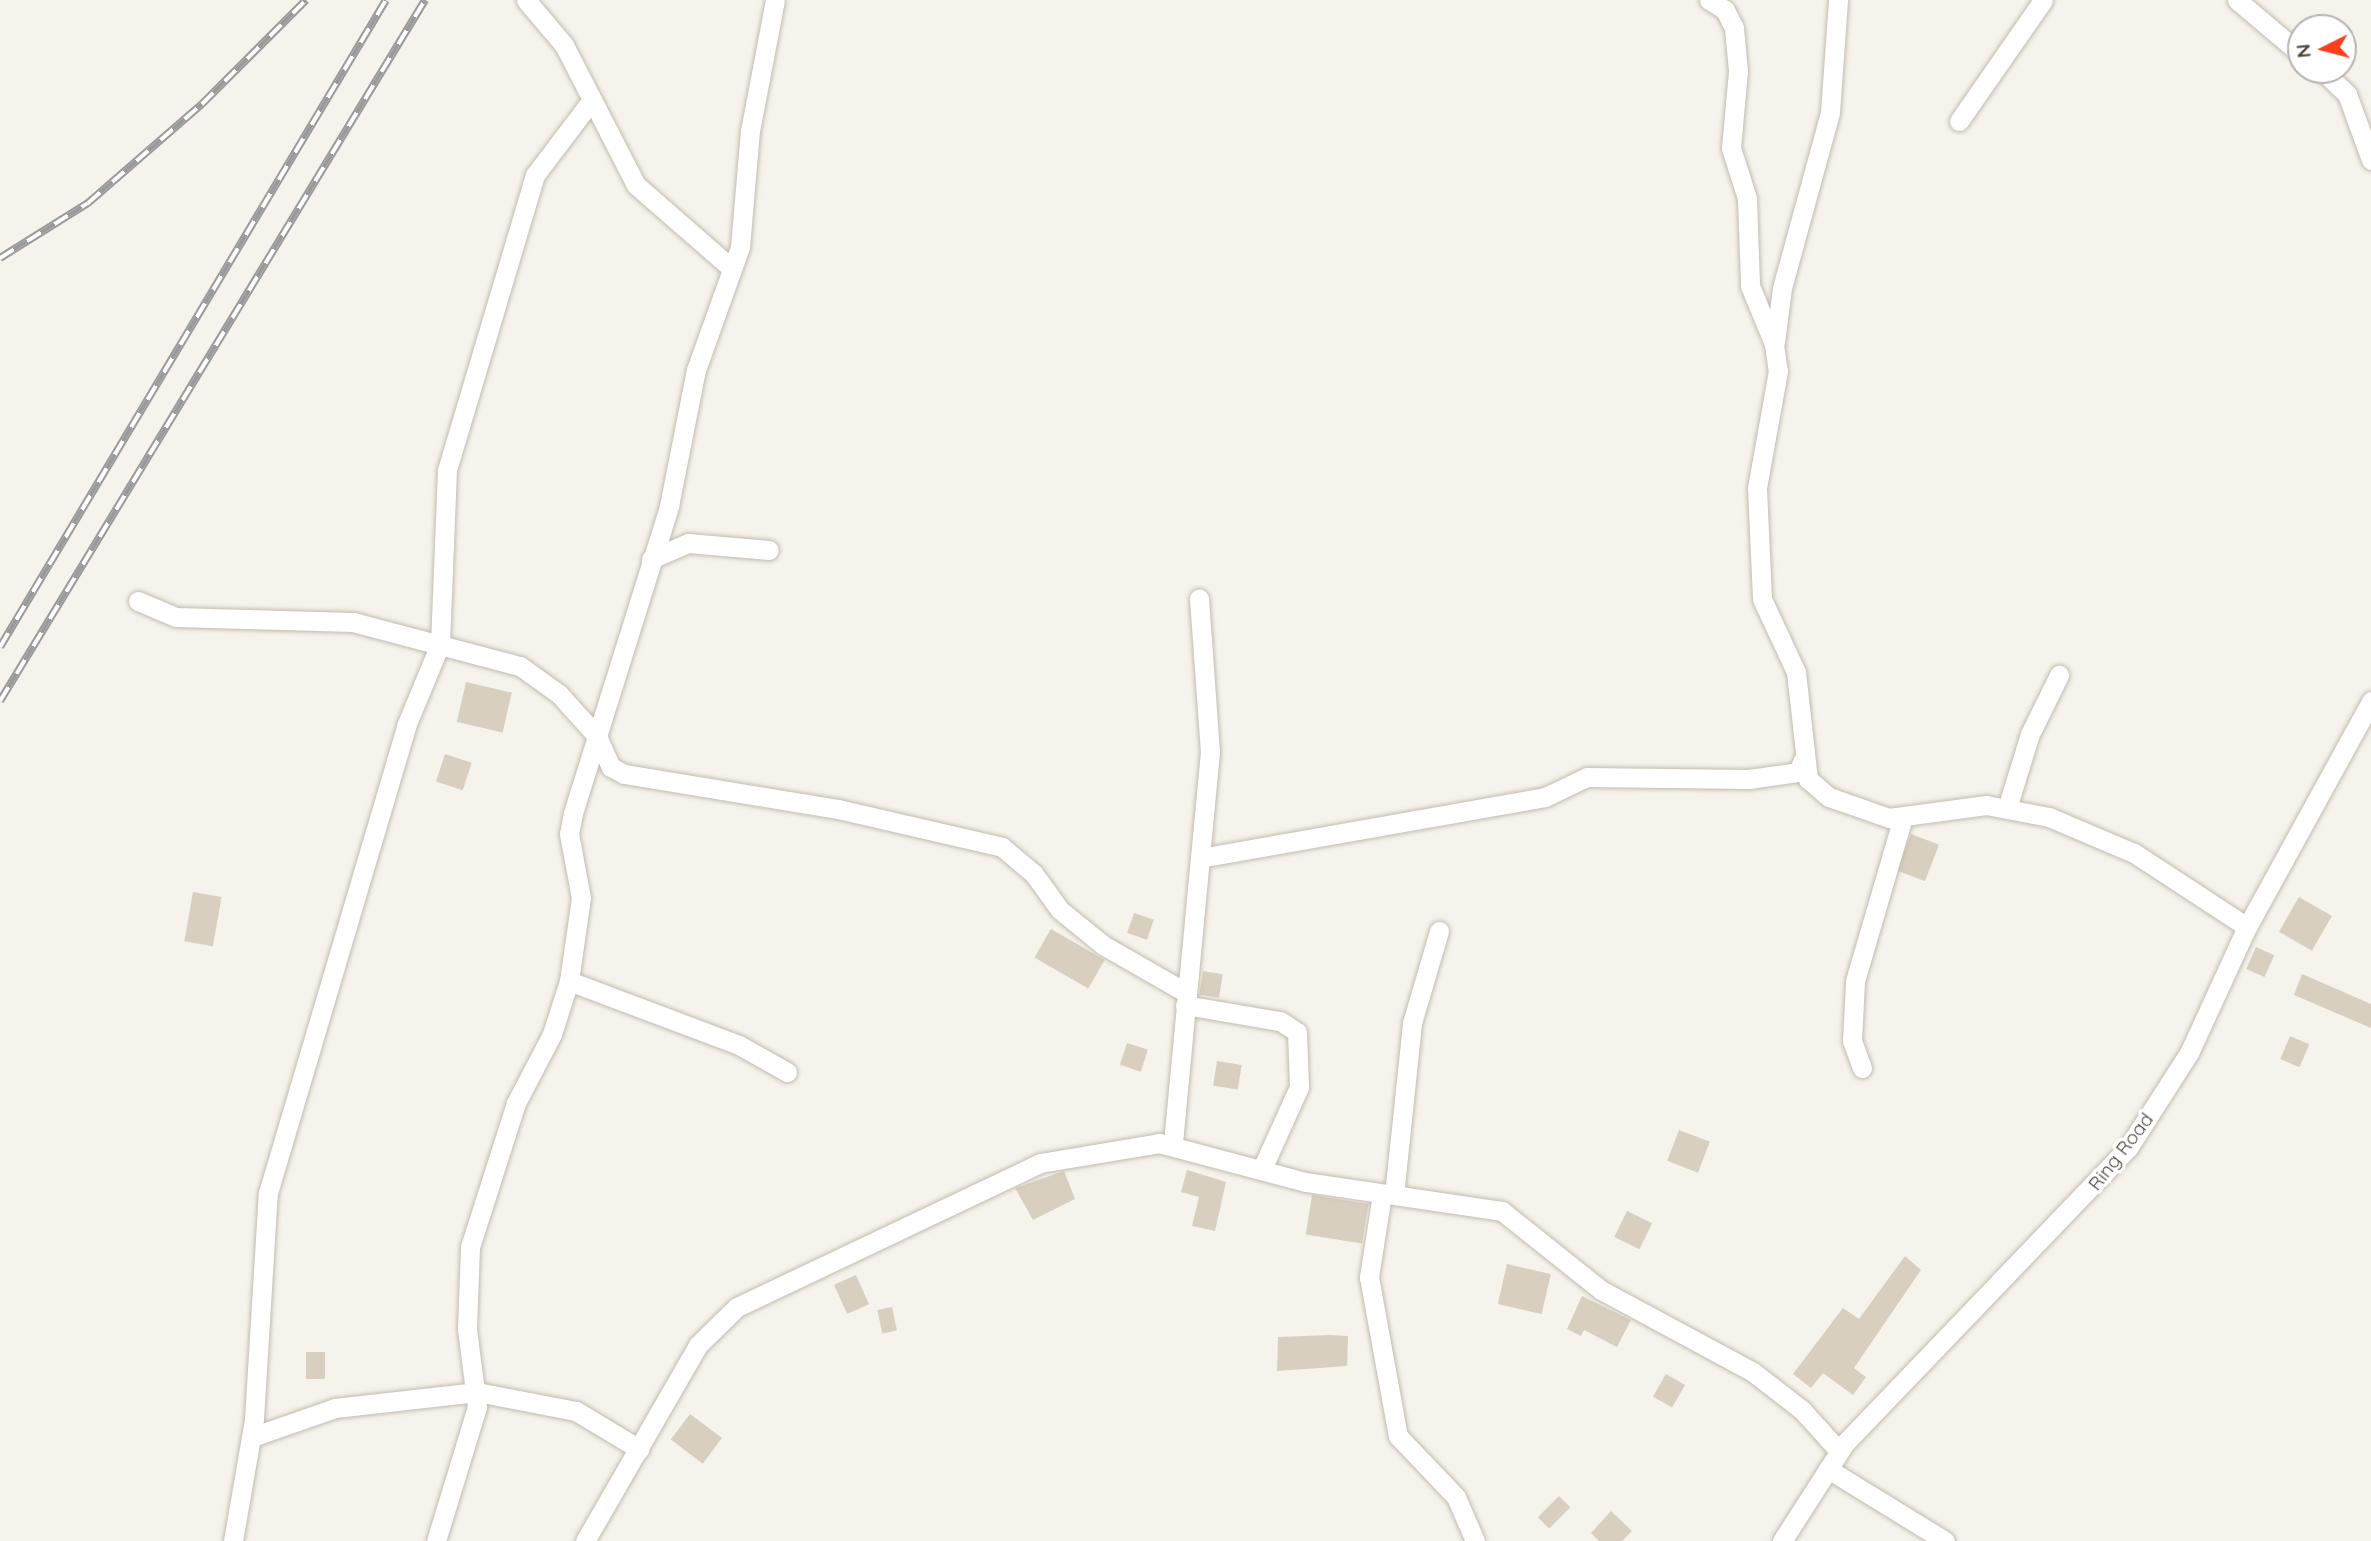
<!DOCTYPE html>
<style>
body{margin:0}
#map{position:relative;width:2371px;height:1541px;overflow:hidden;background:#f6f3ec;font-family:Quicksand,sans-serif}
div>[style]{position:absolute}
.building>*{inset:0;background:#d8cfc1;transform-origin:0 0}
.roads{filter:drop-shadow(0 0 2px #c2bbae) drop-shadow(0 0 2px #c2bbae)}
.minor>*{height:19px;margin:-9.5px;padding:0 9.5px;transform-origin:9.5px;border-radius:9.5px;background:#fff}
.rail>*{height:8px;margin-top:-4px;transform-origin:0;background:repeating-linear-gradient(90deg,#fff 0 16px,#9a9a9a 0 32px);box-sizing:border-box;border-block:2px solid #9a9a9a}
span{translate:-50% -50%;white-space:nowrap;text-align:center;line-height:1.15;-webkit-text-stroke:7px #fff;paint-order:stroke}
.street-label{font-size:19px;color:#4b4439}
.north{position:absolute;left:2287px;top:14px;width:70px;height:70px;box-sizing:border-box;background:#fff;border:2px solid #b7b4b0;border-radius:50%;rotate:264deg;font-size:19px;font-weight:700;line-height:28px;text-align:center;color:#4b4439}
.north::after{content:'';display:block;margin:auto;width:24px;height:32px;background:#fc3f1d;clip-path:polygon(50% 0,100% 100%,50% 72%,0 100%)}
</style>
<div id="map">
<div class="building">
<i style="left:466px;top:682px;width:47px;height:41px;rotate:13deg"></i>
<i style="left:445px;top:754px;width:28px;height:29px;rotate:18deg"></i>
<i style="left:1911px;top:834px;width:30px;height:39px;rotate:21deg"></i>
<i style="left:193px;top:892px;width:29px;height:50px;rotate:10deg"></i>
<i style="left:2299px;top:897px;width:38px;height:40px;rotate:30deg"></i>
<i style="left:1134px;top:913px;width:21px;height:21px;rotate:19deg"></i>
<i style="left:1051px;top:929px;width:62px;height:33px;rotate:30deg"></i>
<i style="left:2256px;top:947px;width:20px;height:24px;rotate:24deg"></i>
<i style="left:1203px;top:971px;width:20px;height:24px;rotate:9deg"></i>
<i style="clip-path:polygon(2302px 974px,2371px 1004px,2371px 1028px,2294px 995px)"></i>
<i style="left:2290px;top:1036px;width:21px;height:25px;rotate:23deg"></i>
<i style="left:1127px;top:1043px;width:22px;height:23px;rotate:18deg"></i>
<i style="left:1217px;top:1061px;width:25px;height:25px;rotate:9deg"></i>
<i style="left:1679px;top:1130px;width:33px;height:33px;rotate:21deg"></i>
<i style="clip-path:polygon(1187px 1170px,1226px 1182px,1215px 1231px,1192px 1226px,1199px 1197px,1181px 1192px)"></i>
<i style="clip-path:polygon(1064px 1171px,1075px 1199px,1033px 1220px,1015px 1188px)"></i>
<i style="left:1312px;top:1195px;width:57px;height:40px;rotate:9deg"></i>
<i style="left:1627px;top:1211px;width:28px;height:29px;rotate:26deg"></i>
<i style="clip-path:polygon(1905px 1256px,1921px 1270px,1854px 1368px,1866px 1377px,1853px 1395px,1823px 1373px,1811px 1388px,1793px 1374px,1843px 1308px,1859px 1319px)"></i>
<i style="left:1507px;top:1264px;width:45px;height:41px;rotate:13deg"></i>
<i style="left:856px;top:1275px;width:32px;height:24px;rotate:66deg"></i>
<i style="clip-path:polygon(1582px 1296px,1631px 1320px,1617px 1347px,1584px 1330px,1581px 1336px,1567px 1329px)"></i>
<i style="left:892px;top:1307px;width:24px;height:15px;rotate:78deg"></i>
<i style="clip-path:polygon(1330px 1335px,1348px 1336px,1347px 1366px,1277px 1371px,1278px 1337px)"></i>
<i style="left:306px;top:1352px;width:19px;height:27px"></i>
<i style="left:1666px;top:1374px;width:22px;height:26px;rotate:30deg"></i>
<i style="left:690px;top:1414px;width:40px;height:32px;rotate:37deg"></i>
<i style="left:1559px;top:1496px;width:16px;height:30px;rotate:45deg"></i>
<i style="clip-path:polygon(1611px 1511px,1632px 1531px,1622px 1541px,1599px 1541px,1591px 1533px)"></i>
</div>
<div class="roads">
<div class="minor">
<i style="left:526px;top:0;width:59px;rotate:49.8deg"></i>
<i style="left:564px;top:45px;width:157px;rotate:62.8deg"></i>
<i style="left:636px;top:185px;width:125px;rotate:41.1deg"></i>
<i style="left:1709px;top:0;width:19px;rotate:32deg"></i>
<i style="left:1725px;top:10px;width:20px;rotate:63deg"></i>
<i style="left:1734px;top:28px;width:43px;rotate:84.7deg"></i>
<i style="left:1738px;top:71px;width:77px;rotate:95.2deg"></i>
<i style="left:1731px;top:148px;width:52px;rotate:72.3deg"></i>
<i style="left:1747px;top:198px;width:88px;rotate:88deg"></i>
<i style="left:1750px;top:286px;width:63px;rotate:67.5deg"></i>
<i style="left:1774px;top:344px;width:27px;rotate:82deg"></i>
<i style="left:1778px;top:371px;width:119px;rotate:100.2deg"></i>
<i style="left:1757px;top:488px;width:111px;rotate:87.4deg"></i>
<i style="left:1762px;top:599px;width:81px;rotate:65deg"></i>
<i style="left:1796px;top:672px;width:108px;rotate:83.6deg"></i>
<i style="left:1808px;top:779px;width:28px;rotate:41deg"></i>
<i style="left:1829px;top:797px;width:64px;rotate:19.3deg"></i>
<i style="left:1889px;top:818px;width:98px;rotate:-7.6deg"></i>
<i style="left:1986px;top:805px;width:64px;rotate:10.8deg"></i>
<i style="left:2049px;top:817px;width:92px;rotate:23deg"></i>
<i style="left:2134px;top:853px;width:135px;rotate:33.2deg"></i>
<i style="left:2237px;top:0;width:84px;rotate:40.2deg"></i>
<i style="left:2322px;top:70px;width:35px;rotate:44deg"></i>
<i style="left:2347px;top:94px;width:70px;rotate:70deg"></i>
<i style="left:1959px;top:121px;width:147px;rotate:-55.2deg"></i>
<i style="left:1775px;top:342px;width:54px;rotate:-82.6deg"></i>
<i style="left:1782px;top:288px;width:182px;rotate:-74.7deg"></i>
<i style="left:1830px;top:112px;width:112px;rotate:-85.9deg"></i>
<i style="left:651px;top:559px;width:40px;rotate:-23.4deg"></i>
<i style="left:688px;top:543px;width:81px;rotate:4.9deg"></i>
<i style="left:138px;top:601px;width:41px;rotate:22.8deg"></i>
<i style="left:176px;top:617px;width:177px;rotate:1.6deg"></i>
<i style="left:353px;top:622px;width:173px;rotate:14.8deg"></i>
<i style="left:520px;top:666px;width:48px;rotate:35.7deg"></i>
<i style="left:559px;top:694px;width:57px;rotate:47.9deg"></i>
<i style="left:597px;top:736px;width:34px;rotate:66deg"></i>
<i style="left:611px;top:767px;width:15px;rotate:28deg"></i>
<i style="left:624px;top:774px;width:217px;rotate:9.3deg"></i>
<i style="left:838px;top:809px;width:168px;rotate:13deg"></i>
<i style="left:1002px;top:847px;width:42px;rotate:40.2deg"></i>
<i style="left:1034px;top:874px;width:44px;rotate:54.2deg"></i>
<i style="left:1060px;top:910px;width:55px;rotate:39.1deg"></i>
<i style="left:1103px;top:945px;width:95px;rotate:29.8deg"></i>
<i style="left:2008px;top:805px;width:74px;rotate:-72.8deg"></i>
<i style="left:2030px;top:734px;width:66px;rotate:-63.8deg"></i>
<i style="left:1200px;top:858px;width:350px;rotate:-10deg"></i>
<i style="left:1545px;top:797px;width:47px;rotate:-25.5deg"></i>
<i style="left:1587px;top:777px;width:162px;rotate:0.7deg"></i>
<i style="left:1749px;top:779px;width:49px;rotate:-8.1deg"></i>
<i style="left:1798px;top:772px;width:11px;rotate:-68deg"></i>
<i style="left:569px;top:981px;width:182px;rotate:20.6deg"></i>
<i style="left:739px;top:1045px;width:55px;rotate:29.4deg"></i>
<i style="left:1185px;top:1005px;width:96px;rotate:9.6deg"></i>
<i style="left:1280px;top:1021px;width:20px;rotate:33deg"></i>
<i style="left:1297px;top:1032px;width:55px;rotate:87.9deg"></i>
<i style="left:1299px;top:1087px;width:90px;rotate:114.3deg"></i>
<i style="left:1862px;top:1068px;width:29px;rotate:-110deg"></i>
<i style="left:1852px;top:1041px;width:60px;rotate:-87.1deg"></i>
<i style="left:1855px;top:981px;width:171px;rotate:-73.7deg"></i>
<i style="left:1173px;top:1143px;width:393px;rotate:-84.6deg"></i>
<i style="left:1210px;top:752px;width:154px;rotate:-94.1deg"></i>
<i style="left:1382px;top:1194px;width:84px;rotate:98.9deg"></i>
<i style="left:1369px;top:1277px;width:162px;rotate:79.7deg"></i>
<i style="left:1398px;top:1436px;width:84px;rotate:46.4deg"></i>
<i style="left:1456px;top:1497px;width:48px;rotate:66.6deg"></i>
<i style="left:1394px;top:1195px;width:173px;rotate:-84deg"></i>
<i style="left:1412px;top:1023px;width:96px;rotate:-73.6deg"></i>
<i style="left:252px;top:1437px;width:88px;rotate:-19.3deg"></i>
<i style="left:335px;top:1408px;width:143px;rotate:-6.4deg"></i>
<i style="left:477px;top:1392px;width:101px;rotate:10.9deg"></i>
<i style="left:576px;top:1411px;width:74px;rotate:31.1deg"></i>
<i style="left:1828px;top:1469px;width:137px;rotate:31.6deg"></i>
<i style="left:233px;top:1541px;width:124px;rotate:-80.2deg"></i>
<i style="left:254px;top:1419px;width:226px;rotate:-86.5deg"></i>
<i style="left:268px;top:1193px;width:487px;rotate:-73.5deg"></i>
<i style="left:406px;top:726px;width:89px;rotate:-67.5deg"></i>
<i style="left:440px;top:644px;width:174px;rotate:-87.7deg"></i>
<i style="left:447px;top:470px;width:308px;rotate:-73.4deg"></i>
<i style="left:535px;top:175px;width:94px;rotate:-52.8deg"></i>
<i style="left:436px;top:1541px;width:140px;rotate:-73deg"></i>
<i style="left:477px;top:1407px;width:79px;rotate:-97.3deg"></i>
<i style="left:467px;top:1329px;width:82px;rotate:-87.9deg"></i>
<i style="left:470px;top:1247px;width:151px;rotate:-72.3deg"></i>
<i style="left:516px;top:1103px;width:78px;rotate:-62.4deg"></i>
<i style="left:552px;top:1034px;width:56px;rotate:-72.2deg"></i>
<i style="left:569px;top:981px;width:84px;rotate:-81.8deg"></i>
<i style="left:581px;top:898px;width:65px;rotate:-100.6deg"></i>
<i style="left:569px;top:834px;width:21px;rotate:-79deg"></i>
<i style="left:573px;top:813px;width:322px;rotate:-72.6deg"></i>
<i style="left:669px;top:506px;width:139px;rotate:-78.8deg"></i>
<i style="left:696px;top:370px;width:131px;rotate:-70.3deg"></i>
<i style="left:740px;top:247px;width:116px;rotate:-85.1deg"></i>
<i style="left:750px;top:131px;width:133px;rotate:-79.2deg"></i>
<i style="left:585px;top:1541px;width:226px;rotate:-60deg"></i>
<i style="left:698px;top:1345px;width:54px;rotate:-44.3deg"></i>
<i style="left:737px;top:1307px;width:335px;rotate:-25.4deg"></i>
<i style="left:1040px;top:1163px;width:121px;rotate:-9.5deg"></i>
<i style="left:1159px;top:1143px;width:152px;rotate:14.9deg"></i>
<i style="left:1306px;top:1182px;width:198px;rotate:8.4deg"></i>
<i style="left:1502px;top:1211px;width:127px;rotate:38.6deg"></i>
<i style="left:1601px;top:1290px;width:173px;rotate:28.3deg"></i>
<i style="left:1753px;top:1372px;width:62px;rotate:37.8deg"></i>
<i style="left:1802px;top:1410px;width:55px;rotate:47.9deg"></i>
<i style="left:1782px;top:1541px;width:117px;rotate:-57.3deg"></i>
<i style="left:1845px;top:1443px;width:409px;rotate:-46.2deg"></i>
<i style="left:2128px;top:1148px;width:113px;rotate:-57.3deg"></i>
<i style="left:2189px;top:1053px;width:139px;rotate:-65.3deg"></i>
<i style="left:2247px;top:927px;width:258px;rotate:-61.2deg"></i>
</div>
</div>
<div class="rail">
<i style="left:0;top:258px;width:104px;rotate:-32deg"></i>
<i style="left:88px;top:203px;width:151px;rotate:-41deg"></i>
<i style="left:202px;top:104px;width:147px;rotate:-45deg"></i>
<i style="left:0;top:647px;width:753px;rotate:-59.18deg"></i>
<i style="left:0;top:701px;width:820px;rotate:-58.77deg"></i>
</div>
<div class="street-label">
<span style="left:2121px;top:1152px;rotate:-52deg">Ring Road</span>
</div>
<div class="north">N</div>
</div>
